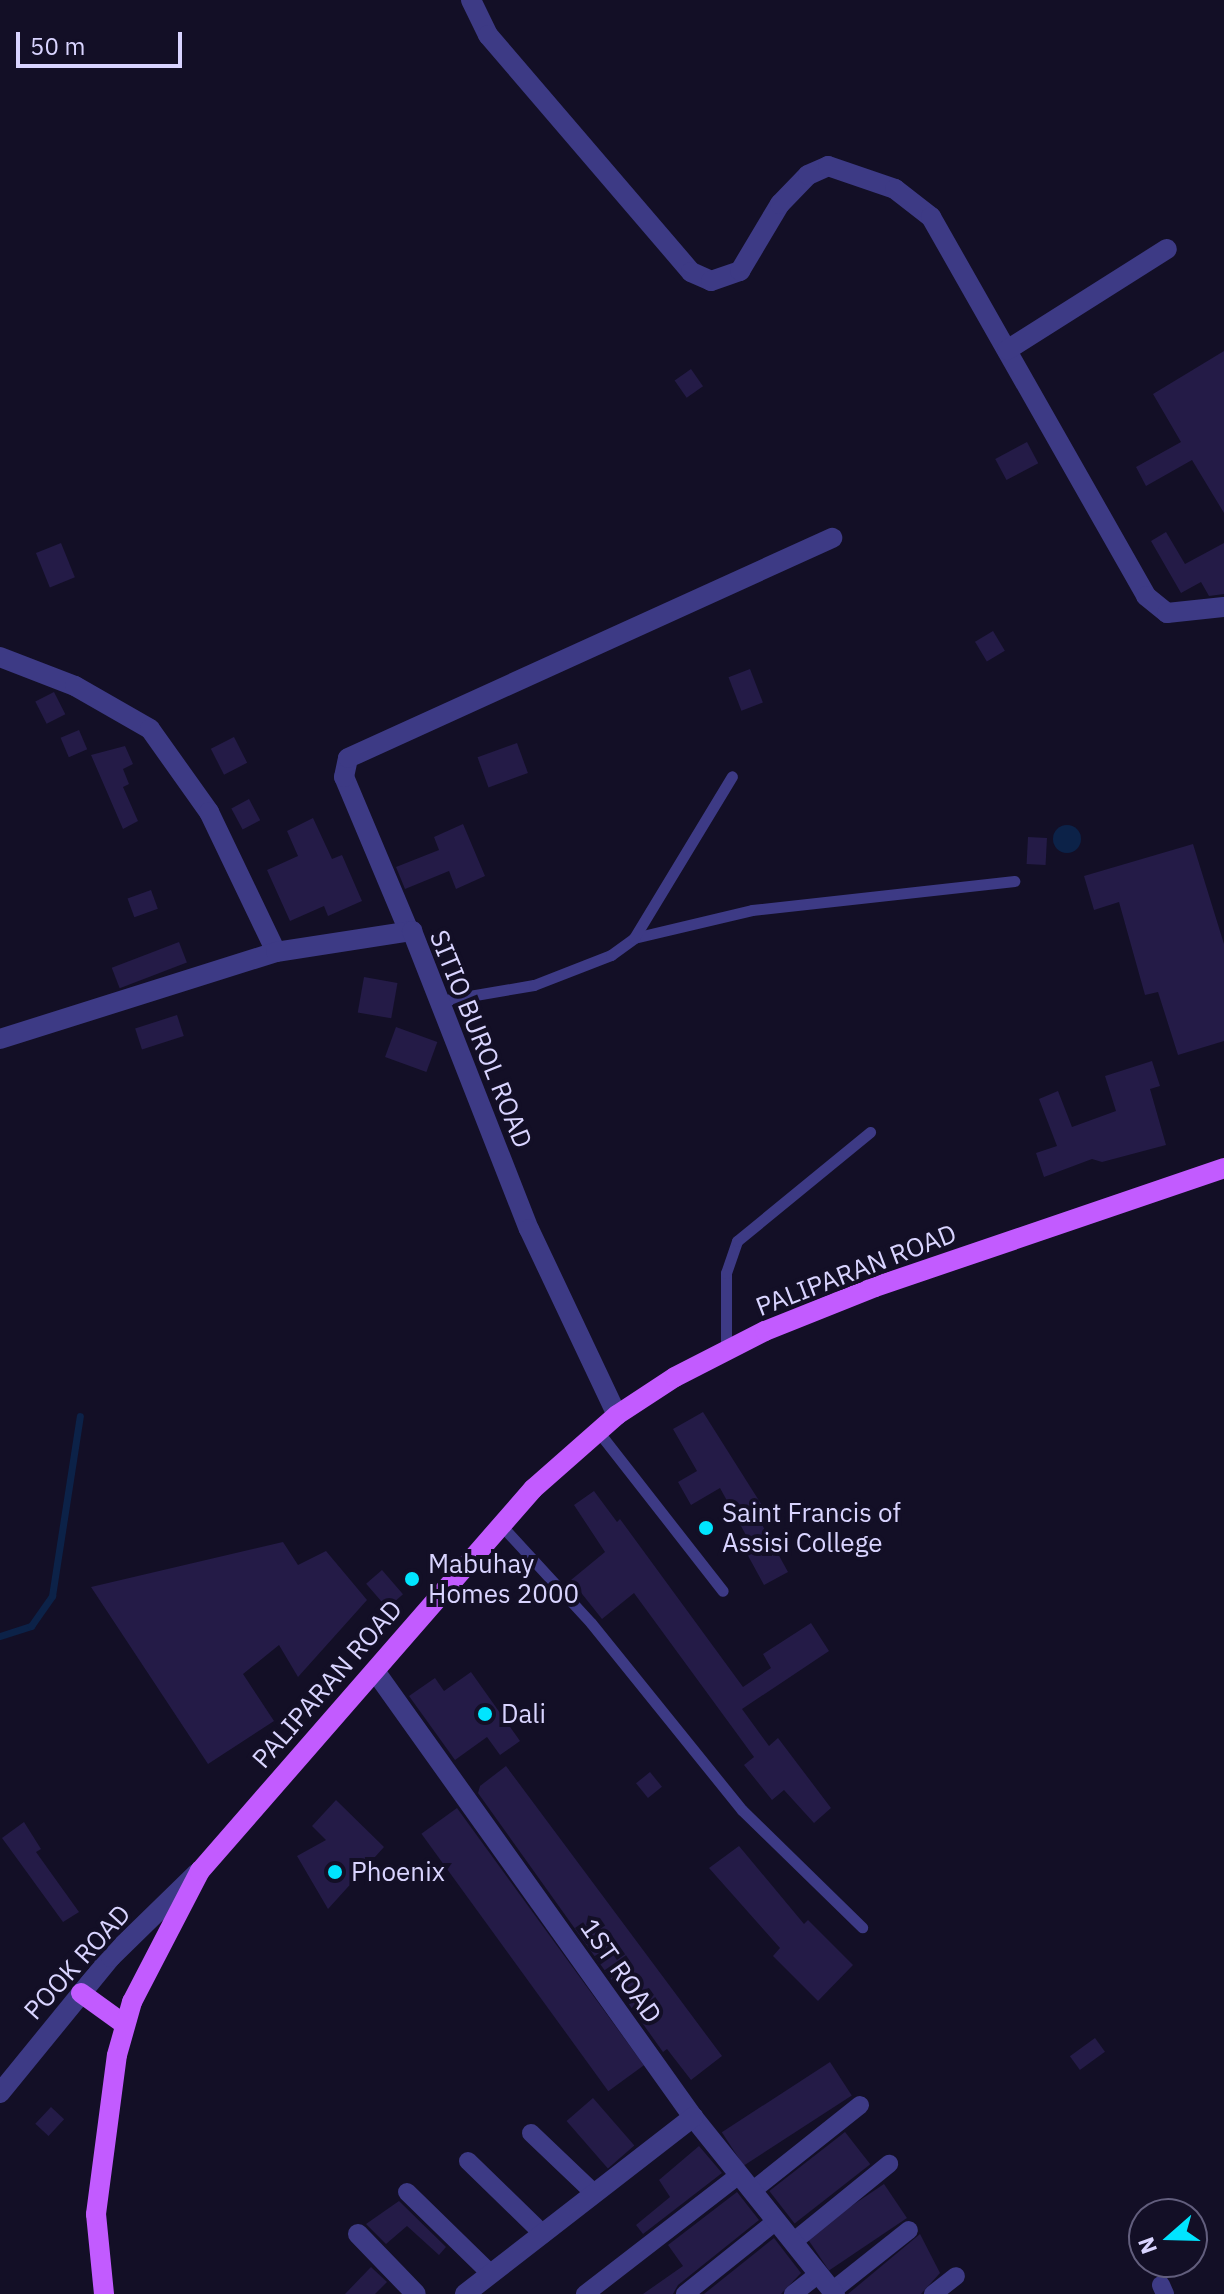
<!DOCTYPE html>
<style>
body{margin:0}
#map{position:relative;width:1224px;height:2294px;overflow:hidden;background:#130f26;font-family:"IBM Plex Sans",sans-serif}
div>[style]{position:absolute}
.water>*{inset:0;background:#0c2248}
.round{border-radius:50%}
.stream>*{height:7px;margin:-3.5px;padding:0 3.5px;transform-origin:3.5px;border-radius:3.5px;background:#0c2248}
.building>*{inset:0;background:#241b47;transform-origin:0 0}
.service>*{height:11px;margin:-5.5px;padding:0 5.5px;transform-origin:5.5px;border-radius:5.5px;background:#3d3a85}
.pedestrian>*{height:18px;margin:-9px;padding:0 9px;transform-origin:9px;border-radius:9px;background:#3d3a85}
.minor>*{height:20px;margin:-10px;padding:0 10px;transform-origin:10px;border-radius:10px;background:#3d3a85}
.tertiary>*{height:20px;margin:-10px;padding:0 10px;transform-origin:10px;border-radius:10px;background:#3d3a85}
.primary>*{height:20px;margin:-10px;padding:0 10px;transform-origin:10px;border-radius:10px;background:#c25bff}
.dots>*{width:22px;height:22px;translate:-50% -50%;box-sizing:border-box;border:4px solid #130f26;border-radius:50%}
span{translate:-50% -50%;white-space:nowrap;text-align:center;line-height:1.15;-webkit-text-stroke:8px #130f26;paint-order:stroke}
.street-label{font-size:26px;color:#d9d4ff}
.poi-label{font-size:26px;color:#d9d4ff}
.left{translate:0 -50%;text-align:left}
.north{position:absolute;left:1128px;top:2198px;width:80px;height:80px;box-sizing:border-box;background:#130f26;border:2px solid #625e7d;border-radius:50%;rotate:250deg;font-size:22px;font-weight:700;line-height:32px;text-align:center;color:#d9d4ff}
.north::after{content:'';display:block;margin:auto;width:28px;height:36px;background:#00e5ff;clip-path:polygon(50% 0,100% 100%,50% 72%,0 100%)}
.scale{position:absolute;left:16px;top:32px;width:166px;height:36px;box-sizing:border-box;border:4px solid #d9d4ff;border-top:0;padding-left:10px;font-size:24px;line-height:28px;white-space:nowrap;color:#d9d4ff;-webkit-text-stroke:6px #130f26;paint-order:stroke}
</style>
<div id="map">
<div class="water">
<i class="round" style="left:1053px;top:825px;width:28px;height:28px"></i>
</div>
<div class="stream">
<i style="left:0;top:1636px;width:33px;rotate:-18deg"></i>
<i style="left:31px;top:1626px;width:37px;rotate:-55deg"></i>
<i style="left:52px;top:1596px;width:182px;rotate:-81.2deg"></i>
</div>
<div class="building">
<i style="clip-path:polygon(1224px 351px,1224px 513px,1192px 460px,1146px 486px,1136px 467px,1181px 442px,1153px 394px)"></i>
<i style="left:691px;top:369px;width:21px;height:20px;rotate:55deg"></i>
<i style="left:1027px;top:442px;width:24px;height:36px;rotate:62deg"></i>
<i style="clip-path:polygon(1166px 532px,1185px 564px,1224px 543px,1224px 594px,1209px 596px,1201px 582px,1181px 593px,1151px 541px)"></i>
<i style="left:61px;top:543px;width:37px;height:27px;rotate:68deg"></i>
<i style="left:993px;top:631px;width:23px;height:21px;rotate:59deg"></i>
<i style="left:750px;top:669px;width:36px;height:23px;rotate:69deg"></i>
<i style="left:54px;top:692px;width:25px;height:21px;rotate:63deg"></i>
<i style="left:79px;top:730px;width:21px;height:20px;rotate:67deg"></i>
<i style="left:234px;top:737px;width:29px;height:26px;rotate:63deg"></i>
<i style="left:517px;top:743px;width:32px;height:42px;rotate:70deg"></i>
<i style="clip-path:polygon(125px 746px,133px 764px,123px 769px,129px 784px,123px 787px,138px 821px,123px 829px,91px 755px)"></i>
<i style="left:249px;top:799px;width:24px;height:20px;rotate:62deg"></i>
<i style="clip-path:polygon(313px 818px,332px 859px,342px 855px,362px 901px,328px 916px,324px 906px,290px 921px,267px 870px,298px 856px,287px 831px)"></i>
<i style="clip-path:polygon(463px 824px,485px 876px,456px 889px,449px 871px,405px 889px,396px 867px,439px 850px,434px 837px)"></i>
<i style="left:1028px;top:837px;width:19px;height:27px;rotate:3deg"></i>
<i style="clip-path:polygon(1193px 844px,1224px 944px,1224px 1041px,1178px 1055px,1158px 992px,1145px 995px,1119px 902px,1094px 910px,1084px 876px)"></i>
<i style="left:151px;top:890px;width:20px;height:25px;rotate:70deg"></i>
<i style="left:179px;top:942px;width:22px;height:72px;rotate:69deg"></i>
<i style="left:364px;top:977px;width:34px;height:36px;rotate:10deg"></i>
<i style="left:177px;top:1015px;width:22px;height:44px;rotate:72deg"></i>
<i style="left:396px;top:1027px;width:44px;height:32px;rotate:20deg"></i>
<i style="clip-path:polygon(1152px 1061px,1160px 1086px,1150px 1089px,1166px 1145px,1102px 1162px,1092px 1159px,1044px 1177px,1036px 1153px,1057px 1146px,1039px 1099px,1058px 1091px,1072px 1127px,1116px 1111px,1105px 1076px)"></i>
<i style="clip-path:polygon(703px 1412px,763px 1507px,755px 1512px,788px 1572px,764px 1585px,740px 1541px,747px 1537px,720px 1488px,691px 1505px,678px 1482px,697px 1471px,673px 1429px)"></i>
<i style="clip-path:polygon(594px 1491px,617px 1522px,620px 1519px,743px 1687px,771px 1668px,763px 1654px,811px 1623px,829px 1651px,742px 1709px,769px 1746px,778px 1738px,831px 1808px,814px 1823px,784px 1790px,772px 1800px,744px 1765px,754px 1757px,634px 1593px,602px 1619px,571px 1580px,605px 1552px,574px 1505px)"></i>
<i style="clip-path:polygon(283px 1542px,298px 1565px,326px 1551px,367px 1600px,298px 1677px,279px 1645px,243px 1674px,274px 1721px,208px 1764px,91px 1587px)"></i>
<i style="left:382px;top:1570px;width:32px;height:21px;rotate:49deg"></i>
<i style="clip-path:polygon(471px 1672px,520px 1741px,500px 1755px,487px 1737px,455px 1760px,409px 1696px,435px 1678px,444px 1691px)"></i>
<i style="clip-path:polygon(506px 1766px,722px 2056px,691px 2080px,667px 2049px,663px 2052px,478px 1793px,480px 1786px)"></i>
<i style="left:650px;top:1772px;width:19px;height:18px;rotate:51deg"></i>
<i style="clip-path:polygon(336px 1800px,384px 1847px,328px 1909px,297px 1856px,326px 1840px,312px 1826px)"></i>
<i style="left:457px;top:1808px;width:318px;height:44px;rotate:54deg"></i>
<i style="clip-path:polygon(24px 1822px,41px 1849px,36px 1852px,79px 1912px,63px 1922px,2px 1838px)"></i>
<i style="clip-path:polygon(739px 1846px,804px 1924px,808px 1920px,853px 1965px,818px 2001px,773px 1956px,780px 1948px,709px 1868px)"></i>
<i style="left:1095px;top:2038px;width:17px;height:31px;rotate:54deg"></i>
<i style="left:830px;top:2062px;width:40px;height:129px;rotate:57deg"></i>
<i style="left:593px;top:2098px;width:63px;height:35px;rotate:49deg"></i>
<i style="left:51px;top:2107px;width:18px;height:23px;rotate:43deg"></i>
<i style="left:845px;top:2132px;width:41px;height:96px;rotate:52deg"></i>
<i style="clip-path:polygon(699px 2146px,722px 2173px,643px 2234px,636px 2225px,670px 2197px,659px 2180px)"></i>
<i style="left:884px;top:2184px;width:41px;height:94px;rotate:56deg"></i>
<i style="clip-path:polygon(737px 2192px,759px 2220px,678px 2285px,673px 2294px,643px 2294px,683px 2266px,668px 2245px)"></i>
<i style="clip-path:polygon(399px 2201px,446px 2247px,439px 2255px,407px 2226px,386px 2244px,366px 2224px)"></i>
<i style="clip-path:polygon(920px 2234px,940px 2273px,921px 2294px,848px 2294px)"></i>
<i style="clip-path:polygon(774px 2238px,801px 2273px,781px 2294px,704px 2294px)"></i>
<i style="clip-path:polygon(371px 2267px,387px 2282px,375px 2294px,345px 2294px)"></i>
</div>
<div class="service">
<i style="left:634px;top:938px;width:121px;rotate:-13.3deg"></i>
<i style="left:752px;top:910px;width:264px;rotate:-6.3deg"></i>
<i style="left:440px;top:1001px;width:95px;rotate:-9.7deg"></i>
<i style="left:534px;top:985px;width:83px;rotate:-21.3deg"></i>
<i style="left:611px;top:955px;width:29px;rotate:-36deg"></i>
<i style="left:634px;top:938px;width:189px;rotate:-58.8deg"></i>
<i style="left:726px;top:1351px;width:78px;rotate:-90deg"></i>
<i style="left:726px;top:1273px;width:34px;rotate:-71deg"></i>
<i style="left:737px;top:1241px;width:172px;rotate:-39.3deg"></i>
<i style="left:597px;top:1430px;width:204px;rotate:52deg"></i>
<i style="left:500px;top:1524px;width:134px;rotate:47.4deg"></i>
<i style="left:591px;top:1623px;width:240px;rotate:51.1deg"></i>
<i style="left:742px;top:1810px;width:168px;rotate:44.3deg"></i>
</div>
<div class="pedestrian">
<i style="left:531px;top:2133px;width:88px;rotate:43.6deg"></i>
<i style="left:468px;top:2161px;width:105px;rotate:44.2deg"></i>
<i style="left:752px;top:2191px;width:138px;rotate:-38.5deg"></i>
<i style="left:407px;top:2192px;width:117px;rotate:44.3deg"></i>
<i style="left:793px;top:2242px;width:124px;rotate:-39.1deg"></i>
<i style="left:1161px;top:2285px;width:10px;rotate:66deg"></i>
<i style="left:832px;top:2291px;width:98px;rotate:-38.4deg"></i>
<i style="left:585px;top:2294px;width:195px;rotate:-37.7deg"></i>
<i style="left:685px;top:2294px;width:117px;rotate:-38.7deg"></i>
<i style="left:793px;top:2294px;width:33px;rotate:-38deg"></i>
<i style="left:933px;top:2294px;width:29px;rotate:-38deg"></i>
</div>
<div class="minor">
<i style="left:471px;top:0;width:39px;rotate:64deg"></i>
<i style="left:488px;top:35px;width:312px;rotate:49.4deg"></i>
<i style="left:691px;top:272px;width:22px;rotate:24deg"></i>
<i style="left:711px;top:281px;width:31px;rotate:-19deg"></i>
<i style="left:740px;top:271px;width:78px;rotate:-59.2deg"></i>
<i style="left:780px;top:204px;width:40px;rotate:-46deg"></i>
<i style="left:808px;top:175px;width:22px;rotate:-24deg"></i>
<i style="left:828px;top:166px;width:71px;rotate:18.9deg"></i>
<i style="left:895px;top:189px;width:46px;rotate:37.9deg"></i>
<i style="left:931px;top:217px;width:436px;rotate:60.4deg"></i>
<i style="left:1146px;top:596px;width:27px;rotate:39deg"></i>
<i style="left:1167px;top:613px;width:57px;rotate:-6deg"></i>
<i style="left:1007px;top:350px;width:189px;rotate:-32.3deg"></i>
<i style="left:0;top:657px;width:80px;rotate:21.1deg"></i>
<i style="left:75px;top:686px;width:86px;rotate:29.8deg"></i>
<i style="left:150px;top:729px;width:102px;rotate:54.6deg"></i>
<i style="left:209px;top:812px;width:155px;rotate:64.4deg"></i>
<i style="left:408px;top:929px;width:165px;rotate:-112.8deg"></i>
<i style="left:344px;top:777px;width:19px;rotate:-78deg"></i>
<i style="left:348px;top:758px;width:532px;rotate:-24.44deg"></i>
<i style="left:0;top:1039px;width:289px;rotate:-17.5deg"></i>
<i style="left:276px;top:952px;width:138px;rotate:-8.8deg"></i>
<i style="left:412px;top:931px;width:320px;rotate:68.6deg"></i>
<i style="left:529px;top:1229px;width:206px;rotate:64.7deg"></i>
<i style="left:375px;top:1671px;width:548px;rotate:54.51deg"></i>
<i style="left:693px;top:2117px;width:227px;rotate:51.3deg"></i>
<i style="left:358px;top:2234px;width:83px;rotate:46deg"></i>
<i style="left:465px;top:2294px;width:289px;rotate:-37.8deg"></i>
</div>
<div class="tertiary">
<i style="left:0;top:2093px;width:176px;rotate:-50.8deg"></i>
<i style="left:111px;top:1957px;width:120px;rotate:-44.3deg"></i>
</div>
<div class="primary">
<i style="left:81px;top:1993px;width:53px;rotate:35.8deg"></i>
<i style="left:104px;top:2294px;width:80px;rotate:-95.7deg"></i>
<i style="left:96px;top:2214px;width:160px;rotate:-82.5deg"></i>
<i style="left:117px;top:2055px;width:55px;rotate:-74.2deg"></i>
<i style="left:132px;top:2002px;width:148px;rotate:-62.6deg"></i>
<i style="left:200px;top:1871px;width:507px;rotate:-48.92deg"></i>
<i style="left:533px;top:1489px;width:112px;rotate:-41.4deg"></i>
<i style="left:617px;top:1415px;width:69px;rotate:-33.2deg"></i>
<i style="left:675px;top:1377px;width:101px;rotate:-27.1deg"></i>
<i style="left:765px;top:1331px;width:118px;rotate:-21.8deg"></i>
<i style="left:875px;top:1287px;width:369px;rotate:-18.8deg"></i>
</div>
<div class="dots">
<i style="left:706px;top:1528px;background:#00e5ff"></i>
<i style="left:412px;top:1579px;background:#00e5ff"></i>
<i style="left:485px;top:1714px;background:#00e5ff"></i>
<i style="left:335px;top:1872px;background:#00e5ff"></i>
</div>
<div class="street-label">
<span style="left:481px;top:1039px;rotate:68deg">SITIO BUROL ROAD</span>
<span style="left:856px;top:1270px;rotate:-21deg">PALIPARAN ROAD</span>
<span style="left:327px;top:1684px;rotate:-49deg">PALIPARAN ROAD</span>
<span style="left:77px;top:1962px;rotate:-48deg">POOK ROAD</span>
<span style="left:621px;top:1971px;rotate:55deg">1ST ROAD</span>
</div>
<div class="poi-label">
<span class="left" style="left:722px;top:1528px">Saint Francis of<br>Assisi College</span>
<span class="left" style="left:428px;top:1579px">Mabuhay<br>Homes 2000</span>
<span class="left" style="left:501px;top:1714px">Dali</span>
<span class="left" style="left:351px;top:1872px">Phoenix</span>
</div>
<div class="north">N</div>
<div class="scale">50 m</div>
</div>
